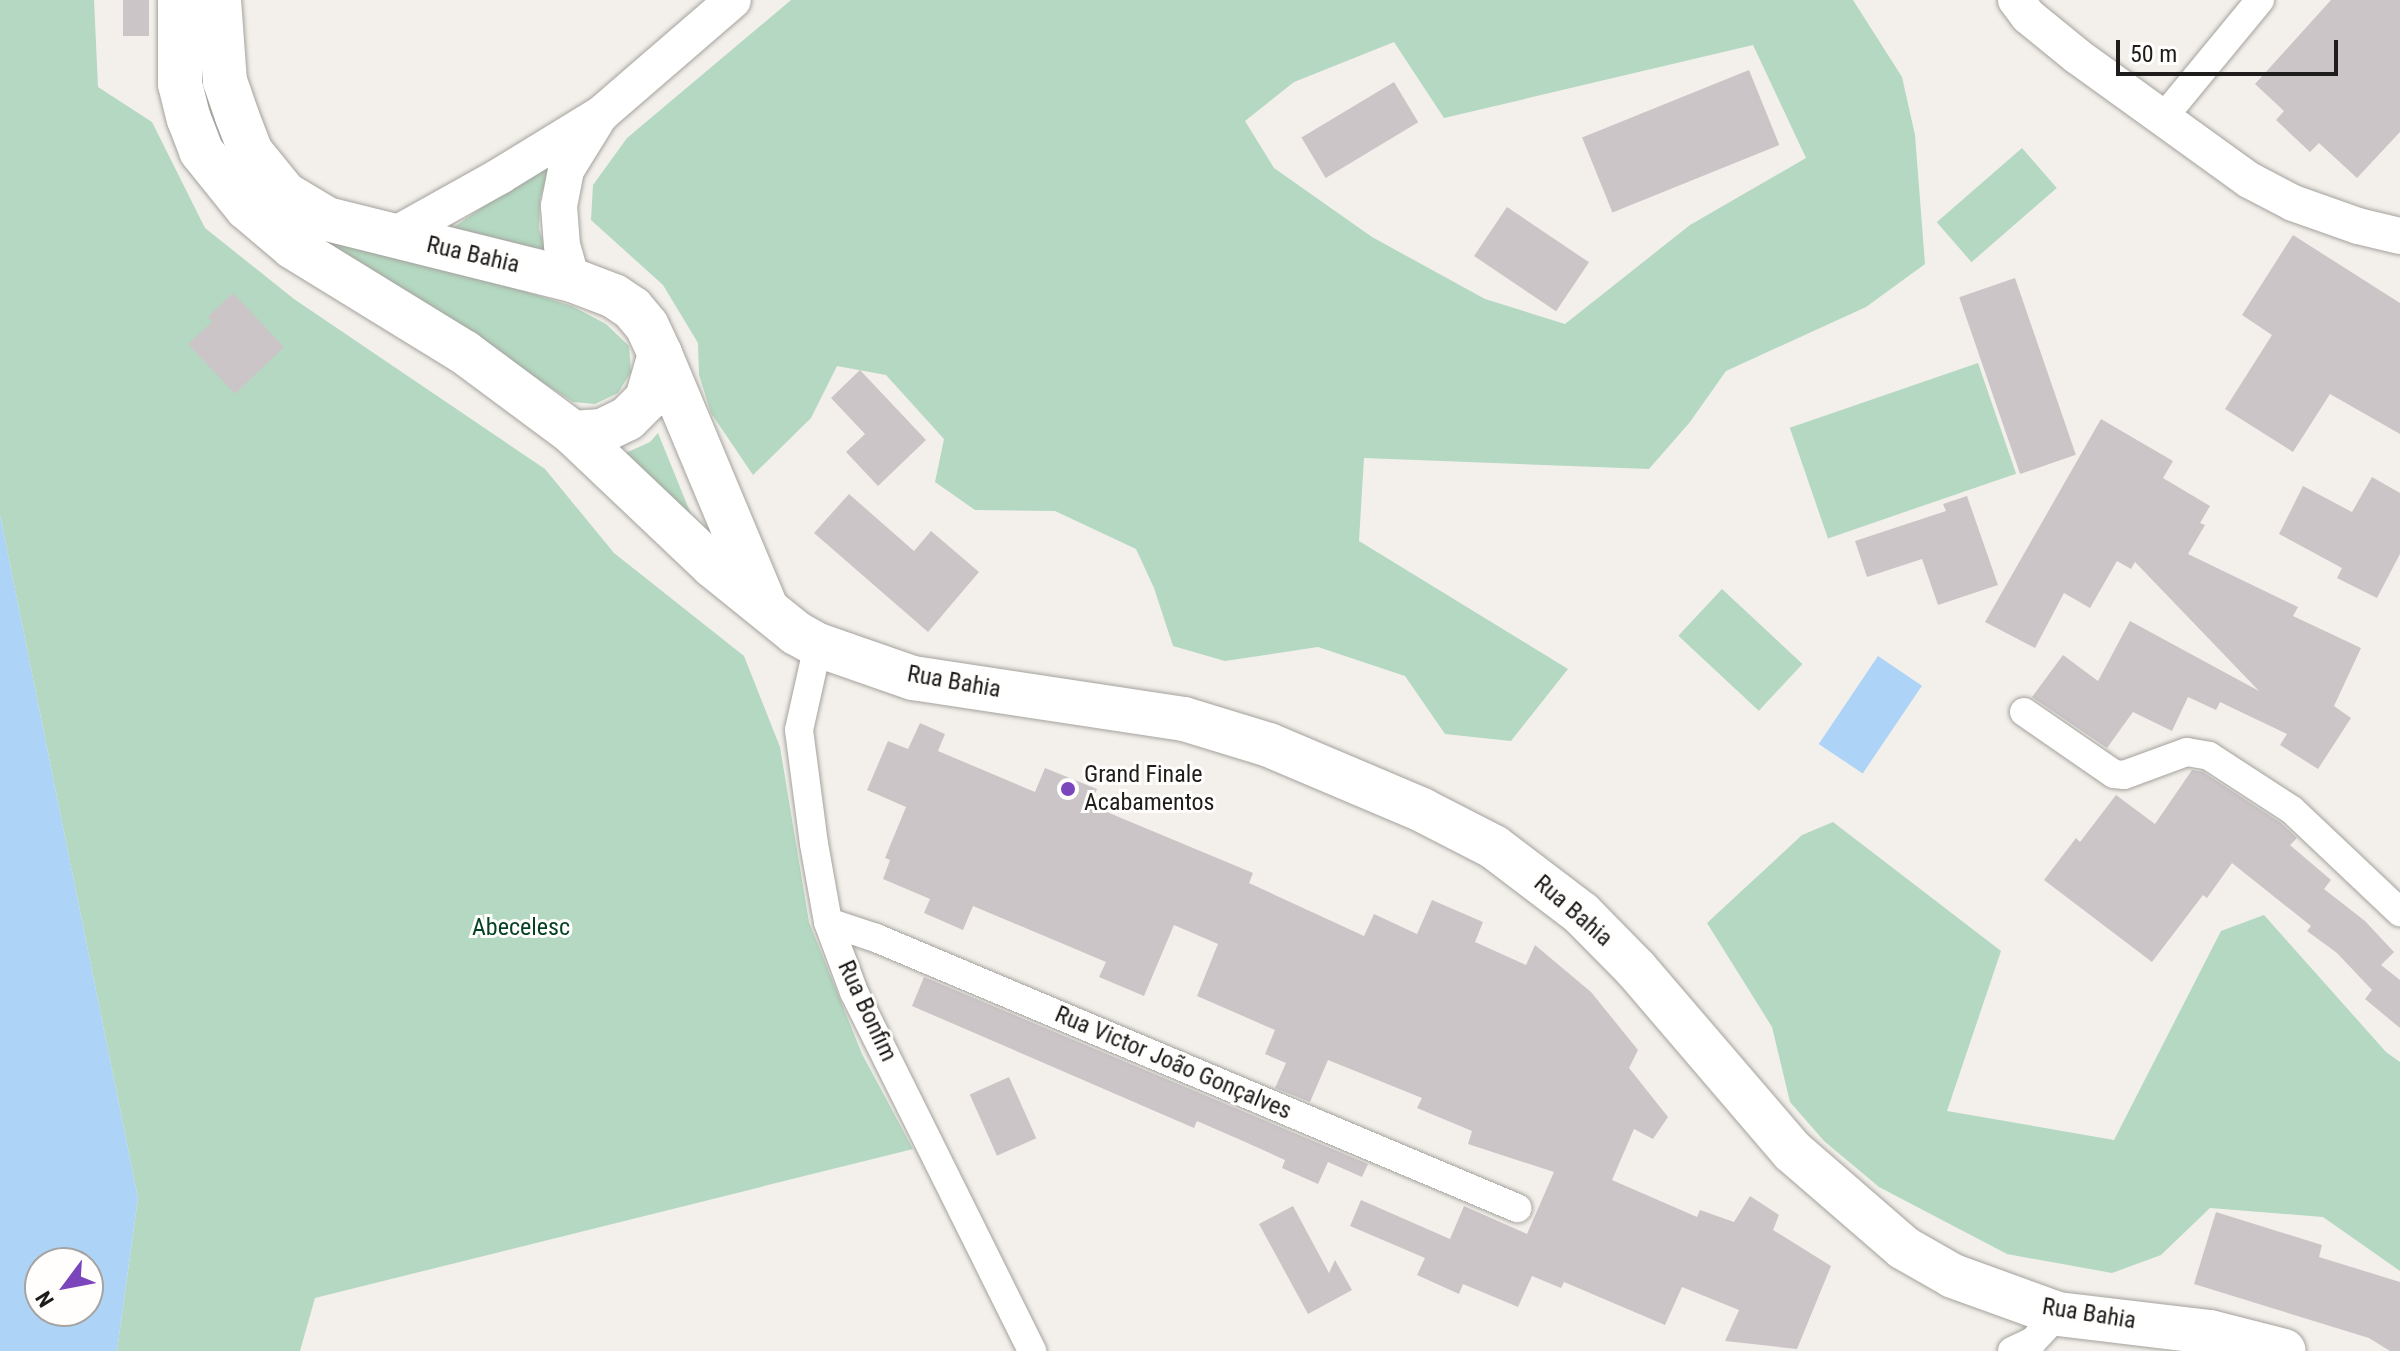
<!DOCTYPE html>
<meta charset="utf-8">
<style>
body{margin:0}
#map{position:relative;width:2400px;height:1351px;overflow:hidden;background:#f3f0eb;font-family:"Roboto Condensed",sans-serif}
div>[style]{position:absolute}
.green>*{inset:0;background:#b4d8c1;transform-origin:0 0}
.water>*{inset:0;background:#add4f7;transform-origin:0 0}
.building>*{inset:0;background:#cbc5c8;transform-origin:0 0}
.roads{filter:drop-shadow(0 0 2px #a4a29d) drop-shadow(0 0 2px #a4a29d)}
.minor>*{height:28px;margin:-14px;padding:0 14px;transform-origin:14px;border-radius:14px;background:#fff}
.tertiary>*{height:36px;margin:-18px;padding:0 18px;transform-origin:18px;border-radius:18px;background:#fff}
.primary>*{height:44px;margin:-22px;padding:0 22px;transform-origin:22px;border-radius:22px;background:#fff}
.dots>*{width:22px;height:22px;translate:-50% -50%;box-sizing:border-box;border:4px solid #fffefc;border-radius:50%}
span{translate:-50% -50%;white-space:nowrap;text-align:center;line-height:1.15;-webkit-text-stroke:6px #fffefc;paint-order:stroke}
.street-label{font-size:24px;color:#1e1d1c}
.poi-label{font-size:24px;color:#1e1d1c}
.left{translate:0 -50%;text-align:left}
.park-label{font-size:24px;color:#054125}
.north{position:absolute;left:24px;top:1247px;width:80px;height:80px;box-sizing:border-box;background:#fffefc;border:2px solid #a5a4a2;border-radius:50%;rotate:238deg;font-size:22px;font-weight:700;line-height:32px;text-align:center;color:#1e1d1c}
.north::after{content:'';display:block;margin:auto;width:28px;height:36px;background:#7b45bb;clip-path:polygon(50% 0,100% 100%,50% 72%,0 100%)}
.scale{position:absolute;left:2116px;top:40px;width:222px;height:36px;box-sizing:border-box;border:4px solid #1e1d1c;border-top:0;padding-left:10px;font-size:24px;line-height:28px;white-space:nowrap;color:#1e1d1c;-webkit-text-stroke:6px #fffefc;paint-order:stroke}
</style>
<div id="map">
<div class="green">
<i style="clip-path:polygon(0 0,94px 0,98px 87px,152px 122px,205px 228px,294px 299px,545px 469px,614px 553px,744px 656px,780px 747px,809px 922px,862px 1054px,913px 1149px,315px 1298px,300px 1351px,117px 1351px,138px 1198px,0 515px)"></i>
<i style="clip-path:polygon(evenodd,791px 0,1853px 0,1902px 77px,1915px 135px,1925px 264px,1866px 307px,1726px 371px,1690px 422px,1649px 469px,1364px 458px,1359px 541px,1568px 669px,1511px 741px,1445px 734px,1405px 676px,1318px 647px,1225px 661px,1173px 646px,1154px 588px,1136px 549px,1055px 511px,975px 510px,935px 482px,944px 439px,886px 375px,837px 366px,811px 418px,753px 475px,711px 413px,699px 375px,698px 343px,663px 285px,591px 220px,593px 185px,627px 138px,791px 0,1394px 42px,1444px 118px,1753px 45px,1806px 158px,1690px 225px,1565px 324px,1485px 299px,1372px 237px,1274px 168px,1245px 121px,1294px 82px,1394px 42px)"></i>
<i style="left:2022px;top:148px;width:53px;height:113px;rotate:49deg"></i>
<i style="clip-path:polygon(553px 158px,540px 199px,539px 229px,546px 250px,447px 232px)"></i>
<i style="clip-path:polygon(321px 239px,489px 280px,572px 306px,606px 324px,629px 346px,631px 372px,618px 393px,595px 404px,573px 402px)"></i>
<i style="left:1978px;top:363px;width:117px;height:199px;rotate:71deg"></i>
<i style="clip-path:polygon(658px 433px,699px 534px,619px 456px,650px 442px)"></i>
<i style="left:1722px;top:589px;width:110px;height:64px;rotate:43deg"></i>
<i style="clip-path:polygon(1833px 822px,2001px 951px,1947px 1111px,2114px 1140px,2221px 931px,2264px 915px,2386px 1052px,2400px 1062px,2400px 1271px,2323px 1217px,2210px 1208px,2161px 1255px,2112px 1273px,2007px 1254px,1879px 1187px,1824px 1141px,1790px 1102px,1772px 1027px,1707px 923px,1802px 835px)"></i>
</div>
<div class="water">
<i style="clip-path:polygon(evenodd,0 515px,138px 1198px,117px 1351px,0 1351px,0 515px,88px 1263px,88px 1311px,40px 1311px,40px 1263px,88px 1263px)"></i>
<i style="left:1878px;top:656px;width:53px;height:106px;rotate:34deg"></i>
</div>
<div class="building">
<i style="left:123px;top:0;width:26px;height:36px"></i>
<i style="clip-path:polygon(2331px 0,2400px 0,2400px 132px,2357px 178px,2319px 143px,2310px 152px,2276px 120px,2284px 111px,2255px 84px)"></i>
<i style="left:1749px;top:70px;width:81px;height:180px;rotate:68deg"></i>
<i style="left:1394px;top:82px;width:47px;height:108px;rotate:59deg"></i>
<i style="left:1507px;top:207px;width:99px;height:59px;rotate:34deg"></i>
<i style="clip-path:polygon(2293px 235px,2400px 303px,2400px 434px,2330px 394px,2293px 452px,2225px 409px,2272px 335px,2242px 315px)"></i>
<i style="left:2015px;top:278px;width:187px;height:59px;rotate:71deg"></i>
<i style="clip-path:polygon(233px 293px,284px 347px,235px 394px,188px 344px,212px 322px,208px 317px)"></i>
<i style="clip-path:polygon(860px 370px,926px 440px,878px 486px,846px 452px,865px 434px,831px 398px)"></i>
<i style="clip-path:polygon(2101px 419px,2173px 461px,2163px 478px,2210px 506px,2200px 523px,2205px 525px,2188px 554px,2298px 607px,2293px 616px,2361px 648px,2334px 706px,2351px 718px,2318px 769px,2280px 745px,2287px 734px,2220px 702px,2216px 710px,2188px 697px,2172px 731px,2133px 712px,2107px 748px,2032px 697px,2063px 655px,2098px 681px,2130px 621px,2259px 691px,2135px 562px,2131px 569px,2117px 561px,2090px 608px,2064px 593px,2035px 648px,1985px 622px)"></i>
<i style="clip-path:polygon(2372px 477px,2400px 493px,2400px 554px,2377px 598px,2337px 578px,2342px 568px,2279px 534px,2303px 486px,2352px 512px)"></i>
<i style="clip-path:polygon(849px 494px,914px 551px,931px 531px,979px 572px,928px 632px,814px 533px)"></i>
<i style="clip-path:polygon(1967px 496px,1998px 585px,1938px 605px,1922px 559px,1867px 577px,1855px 541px,1946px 511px,1943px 504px)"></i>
<i style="clip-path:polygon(920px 723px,945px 734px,938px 751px,1035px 792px,1045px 768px,1097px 789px,1090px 805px,1253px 873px,1249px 883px,1364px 936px,1374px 914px,1417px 934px,1432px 900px,1483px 922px,1475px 942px,1526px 965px,1535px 945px,1591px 992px,1638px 1050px,1629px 1068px,1668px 1117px,1653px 1139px,1634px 1129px,1612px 1180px,1697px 1217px,1700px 1210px,1734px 1222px,1750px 1196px,1779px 1215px,1773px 1230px,1831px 1266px,1797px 1349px,1725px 1341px,1739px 1310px,1682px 1287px,1665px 1325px,1564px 1282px,1561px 1288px,1532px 1276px,1518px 1307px,1463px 1284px,1459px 1294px,1417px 1275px,1425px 1258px,1350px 1226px,1361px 1200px,1450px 1239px,1464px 1206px,1527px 1234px,1554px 1172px,1468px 1144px,1472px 1131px,1417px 1108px,1422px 1098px,1328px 1060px,1310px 1102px,1275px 1088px,1286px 1063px,1265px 1054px,1275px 1030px,1197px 996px,1218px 944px,1174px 925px,1144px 996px,1099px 977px,1106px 962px,973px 906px,963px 930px,924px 913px,930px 899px,883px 879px,890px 860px,885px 858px,906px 807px,867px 790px,888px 741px,908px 749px)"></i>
<i style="clip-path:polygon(2192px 770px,2203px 772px,2281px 823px,2297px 838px,2290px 845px,2331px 880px,2324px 889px,2365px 921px,2394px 952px,2381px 965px,2400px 980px,2400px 1028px,2365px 999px,2372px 990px,2337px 953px,2307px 931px,2311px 926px,2232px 863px,2207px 898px,2203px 895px,2152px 962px,2044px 880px,2076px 838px,2080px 842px,2116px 795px,2155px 824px)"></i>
<i style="clip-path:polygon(924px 977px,1368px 1164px,1362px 1177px,1328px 1162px,1318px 1184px,1282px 1168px,1285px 1160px,1243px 1141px,1197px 1121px,1194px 1128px,912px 1006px)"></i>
<i style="left:1009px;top:1077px;width:67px;height:43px;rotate:66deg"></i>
<i style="clip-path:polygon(1293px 1206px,1329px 1273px,1335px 1260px,1352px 1290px,1308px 1314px,1259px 1224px)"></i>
<i style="clip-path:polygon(2216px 1212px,2322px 1245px,2319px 1257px,2400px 1282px,2400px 1351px,2390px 1351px,2369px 1338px,2194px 1284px)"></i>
</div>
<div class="roads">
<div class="minor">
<i style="left:2162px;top:119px;width:154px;rotate:-50.5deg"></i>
<i style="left:818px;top:645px;width:87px;rotate:102.6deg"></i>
<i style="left:799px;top:730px;width:115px;rotate:82.5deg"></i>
<i style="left:814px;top:844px;width:79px;rotate:79.8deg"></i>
<i style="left:828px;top:922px;width:75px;rotate:69.6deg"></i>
<i style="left:854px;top:992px;width:401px;rotate:63.6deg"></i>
<i style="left:2024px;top:712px;width:109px;rotate:34.6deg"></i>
<i style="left:2114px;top:774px;width:10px;rotate:6deg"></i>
<i style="left:2124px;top:775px;width:67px;rotate:-20.1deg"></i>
<i style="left:2187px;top:752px;width:22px;rotate:10deg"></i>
<i style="left:2209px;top:756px;width:99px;rotate:33deg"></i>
<i style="left:2292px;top:810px;width:149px;rotate:43.4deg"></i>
<i style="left:828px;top:922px;width:51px;rotate:18.4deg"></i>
<i style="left:876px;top:938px;width:696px;rotate:22.84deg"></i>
<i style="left:2012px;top:1351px;width:23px;rotate:-25deg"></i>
<i style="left:2033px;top:1341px;width:37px;rotate:-47deg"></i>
</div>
<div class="tertiary">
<i style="left:2016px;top:0;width:20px;rotate:53deg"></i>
<i style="left:2028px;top:16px;width:63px;rotate:39.2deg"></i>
<i style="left:2077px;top:56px;width:212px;rotate:35.8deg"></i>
<i style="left:2249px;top:180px;width:50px;rotate:27.6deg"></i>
<i style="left:2293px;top:203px;width:69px;rotate:19.5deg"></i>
<i style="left:2358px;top:226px;width:43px;rotate:13.4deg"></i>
<i style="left:391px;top:237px;width:125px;rotate:-29.2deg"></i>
<i style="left:500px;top:176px;width:119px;rotate:-31.5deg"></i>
<i style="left:601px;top:114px;width:174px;rotate:-40.8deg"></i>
<i style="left:572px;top:280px;width:35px;rotate:-106deg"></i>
<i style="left:562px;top:246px;width:40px;rotate:-94.3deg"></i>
<i style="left:559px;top:206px;width:37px;rotate:-79deg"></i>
<i style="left:566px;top:170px;width:59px;rotate:-58.2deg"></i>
</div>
<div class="primary">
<i style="left:180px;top:0;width:84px;rotate:90deg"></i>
<i style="left:180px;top:84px;width:36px;rotate:76deg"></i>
<i style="left:189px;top:119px;width:34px;rotate:69deg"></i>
<i style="left:201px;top:151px;width:73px;rotate:51.1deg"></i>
<i style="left:247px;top:208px;width:60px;rotate:40.3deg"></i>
<i style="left:293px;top:247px;width:201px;rotate:31.6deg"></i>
<i style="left:464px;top:352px;width:136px;rotate:36.6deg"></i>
<i style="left:573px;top:433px;width:193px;rotate:43.5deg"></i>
<i style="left:713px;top:566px;width:107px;rotate:38.9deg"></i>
<i style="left:796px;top:633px;width:25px;rotate:29deg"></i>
<i style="left:818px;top:645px;width:101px;rotate:19.2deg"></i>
<i style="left:913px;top:678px;width:274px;rotate:8.6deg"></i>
<i style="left:1184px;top:719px;width:89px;rotate:17deg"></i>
<i style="left:1269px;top:745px;width:166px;rotate:23deg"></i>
<i style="left:1422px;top:810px;width:81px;rotate:27.2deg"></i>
<i style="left:1494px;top:847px;width:109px;rotate:37.2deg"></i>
<i style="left:1581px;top:913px;width:78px;rotate:45.5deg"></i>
<i style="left:1636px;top:969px;width:240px;rotate:49.4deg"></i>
<i style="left:1792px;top:1151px;width:148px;rotate:40.9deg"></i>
<i style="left:1904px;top:1248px;width:56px;rotate:29.7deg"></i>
<i style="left:1953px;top:1276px;width:112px;rotate:19.9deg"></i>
<i style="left:2058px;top:1314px;width:153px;rotate:6.8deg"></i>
<i style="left:2210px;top:1332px;width:76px;rotate:14.4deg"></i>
<i style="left:219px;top:0;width:81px;rotate:85.8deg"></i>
<i style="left:225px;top:81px;width:37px;rotate:71deg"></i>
<i style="left:237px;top:116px;width:39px;rotate:69deg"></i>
<i style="left:251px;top:152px;width:54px;rotate:51deg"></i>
<i style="left:285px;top:194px;width:49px;rotate:30.8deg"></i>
<i style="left:327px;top:219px;width:252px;rotate:14deg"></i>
<i style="left:572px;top:280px;width:45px;rotate:20.9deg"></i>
<i style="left:614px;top:296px;width:22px;rotate:34deg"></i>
<i style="left:632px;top:308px;width:23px;rotate:50deg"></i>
<i style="left:647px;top:326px;width:31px;rotate:65deg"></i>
<i style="left:660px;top:354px;width:272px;rotate:67.3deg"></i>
<i style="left:573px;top:433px;width:29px;rotate:-4deg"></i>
<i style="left:602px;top:431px;width:28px;rotate:-26deg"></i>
<i style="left:627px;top:419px;width:28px;rotate:-45deg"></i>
<i style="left:647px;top:399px;width:47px;rotate:-73.9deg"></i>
</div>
</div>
<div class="dots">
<i style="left:1068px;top:789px;background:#7b45bb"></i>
</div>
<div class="street-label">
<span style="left:473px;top:255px;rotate:13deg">Rua Bahia</span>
<span style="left:954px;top:682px;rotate:10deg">Rua Bahia</span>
<span style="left:1573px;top:911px;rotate:41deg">Rua Bahia</span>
<span style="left:867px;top:1011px;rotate:65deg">Rua Bonfim</span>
<span style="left:1173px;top:1063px;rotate:23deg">Rua Victor João Gonçalves</span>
<span style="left:2089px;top:1314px;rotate:9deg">Rua Bahia</span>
</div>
<div class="poi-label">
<span class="left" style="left:1084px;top:789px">Grand Finale<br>Acabamentos</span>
</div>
<div class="park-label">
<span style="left:521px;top:928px">Abecelesc</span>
</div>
<div class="north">N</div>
<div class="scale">50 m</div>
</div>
